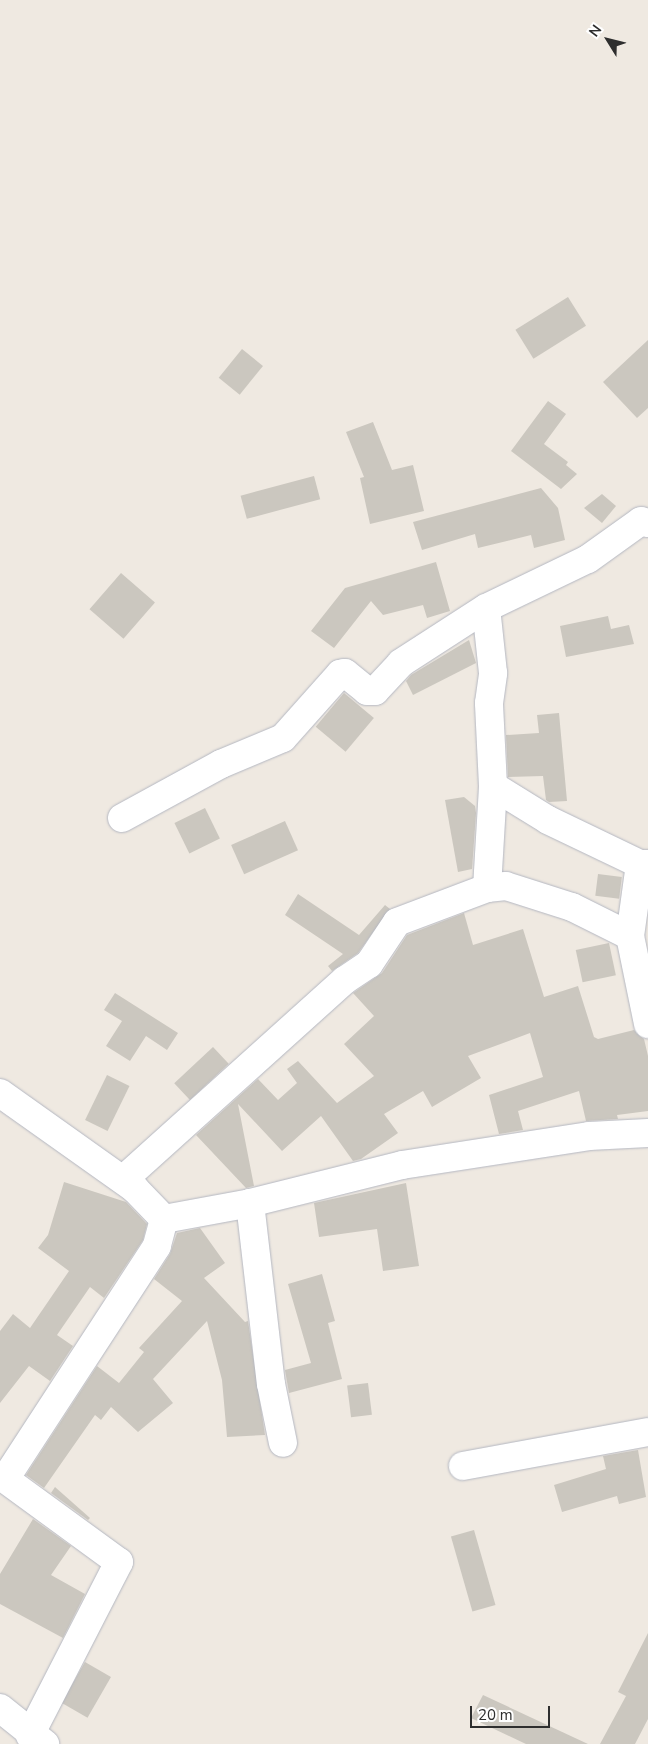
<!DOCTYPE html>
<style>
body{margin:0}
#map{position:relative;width:648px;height:1744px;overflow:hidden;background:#efe9e1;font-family:"Nunito Sans",sans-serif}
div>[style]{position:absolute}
.building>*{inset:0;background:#cbc7bf;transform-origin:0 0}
.roads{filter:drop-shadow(0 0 1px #b4b7c1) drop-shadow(0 0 1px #b4b7c1)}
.minor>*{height:28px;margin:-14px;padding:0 14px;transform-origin:14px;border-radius:14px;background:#fff}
span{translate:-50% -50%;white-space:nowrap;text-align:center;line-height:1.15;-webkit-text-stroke:4px #fff;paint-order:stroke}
.north{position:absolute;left:583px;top:15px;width:50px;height:50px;-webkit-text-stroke:4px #fff;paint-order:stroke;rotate:306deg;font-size:14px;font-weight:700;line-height:20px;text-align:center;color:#2e2e2e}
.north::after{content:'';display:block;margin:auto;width:18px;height:22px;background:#2e2e2e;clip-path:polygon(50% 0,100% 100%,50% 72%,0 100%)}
.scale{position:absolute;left:470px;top:1706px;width:80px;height:22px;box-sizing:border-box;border:2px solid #2e2e2e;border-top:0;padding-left:6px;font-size:15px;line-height:18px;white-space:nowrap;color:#2e2e2e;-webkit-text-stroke:4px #fff;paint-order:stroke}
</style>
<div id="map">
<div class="building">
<i style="left:568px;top:297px;width:34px;height:62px;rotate:58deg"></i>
<i style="clip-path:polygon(648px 340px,648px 408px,637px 418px,603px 382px)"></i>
<i style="left:242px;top:349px;width:27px;height:37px;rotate:39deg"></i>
<i style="clip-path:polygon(548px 401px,566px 414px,544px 444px,568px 462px,566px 465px,577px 474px,561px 489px,511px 451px)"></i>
<i style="clip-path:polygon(373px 422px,392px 470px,413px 465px,424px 511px,370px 524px,360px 478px,364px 477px,346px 432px)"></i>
<i style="left:314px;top:476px;width:24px;height:76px;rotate:75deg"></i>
<i style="clip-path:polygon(541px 488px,558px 508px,565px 540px,534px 548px,531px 535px,478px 548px,475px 534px,422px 550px,413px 522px)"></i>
<i style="clip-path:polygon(602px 494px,616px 506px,602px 523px,584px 508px)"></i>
<i style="clip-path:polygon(436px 562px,450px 611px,427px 618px,423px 605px,383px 615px,371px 601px,334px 648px,311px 631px,345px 588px)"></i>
<i style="left:121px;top:573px;width:45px;height:48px;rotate:41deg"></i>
<i style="clip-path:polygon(608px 616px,611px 629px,629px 625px,634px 644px,566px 657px,560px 626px)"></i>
<i style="clip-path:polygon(469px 640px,476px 663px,413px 695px,406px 681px,411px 675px)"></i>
<i style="left:344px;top:693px;width:39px;height:44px;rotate:40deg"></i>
<i style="clip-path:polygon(559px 713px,567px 801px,549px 802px,546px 800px,543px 776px,508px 777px,506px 735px,539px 733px,537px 715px)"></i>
<i style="clip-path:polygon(464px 797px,475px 806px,476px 813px,472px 869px,458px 872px,445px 800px)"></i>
<i style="left:205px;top:808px;width:34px;height:34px;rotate:64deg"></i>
<i style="left:285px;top:821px;width:32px;height:59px;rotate:66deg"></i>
<i style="left:598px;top:874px;width:24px;height:22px;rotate:7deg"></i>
<i style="clip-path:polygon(298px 894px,359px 935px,385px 905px,390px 909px,358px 953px,332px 971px,328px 966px,343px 954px,285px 915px)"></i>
<i style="clip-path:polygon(464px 913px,473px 945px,523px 929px,544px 997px,578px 986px,594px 1037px,598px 1039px,634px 1030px,644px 1039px,648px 1056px,648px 1111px,617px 1115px,618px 1119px,586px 1121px,579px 1091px,518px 1111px,523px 1130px,499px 1134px,489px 1095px,543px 1077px,530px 1033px,468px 1056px,481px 1078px,432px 1107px,423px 1091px,384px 1114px,398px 1133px,361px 1159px,353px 1161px,321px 1116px,282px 1151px,238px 1104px,254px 1186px,246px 1188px,196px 1135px,258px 1079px,278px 1100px,297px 1083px,287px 1069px,298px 1061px,337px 1103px,374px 1076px,344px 1044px,374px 1016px,353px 993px,382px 973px,407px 935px)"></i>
<i style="left:609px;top:943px;width:33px;height:34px;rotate:78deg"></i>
<i style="clip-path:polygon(115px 993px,178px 1033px,167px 1050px,146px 1036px,130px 1061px,106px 1046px,122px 1021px,104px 1010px)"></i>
<i style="left:213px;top:1047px;width:23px;height:53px;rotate:47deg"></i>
<i style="left:107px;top:1075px;width:25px;height:50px;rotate:26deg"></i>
<i style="clip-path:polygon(64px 1182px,126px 1202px,147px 1224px,143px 1240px,104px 1298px,90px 1287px,57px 1335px,73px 1346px,50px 1381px,29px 1366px,0 1403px,0 1331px,13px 1314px,30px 1328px,69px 1271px,38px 1248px,48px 1235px)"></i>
<i style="clip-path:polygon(406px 1183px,419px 1266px,383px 1271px,377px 1229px,319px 1237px,314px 1203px)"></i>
<i style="clip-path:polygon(200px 1228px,225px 1263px,204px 1278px,245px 1322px,248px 1321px,265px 1435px,227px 1437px,222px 1380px,207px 1321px,153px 1379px,173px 1403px,138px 1432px,111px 1407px,101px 1420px,95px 1415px,44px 1488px,26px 1475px,97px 1366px,119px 1383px,144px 1352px,139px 1348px,182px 1301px,154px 1279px,170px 1254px,177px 1233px)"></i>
<i style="clip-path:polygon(322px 1274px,335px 1321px,328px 1323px,342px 1379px,289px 1393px,285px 1370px,311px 1363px,288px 1284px)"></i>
<i style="left:368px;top:1383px;width:32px;height:21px;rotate:83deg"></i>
<i style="clip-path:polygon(638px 1450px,646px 1497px,619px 1504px,617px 1496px,562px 1512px,554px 1485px,606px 1469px,603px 1456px)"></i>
<i style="clip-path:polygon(55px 1487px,90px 1518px,88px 1520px,51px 1493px)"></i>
<i style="clip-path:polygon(33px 1519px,71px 1546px,51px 1575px,85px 1594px,63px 1638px,0 1604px,0 1574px)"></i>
<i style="left:474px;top:1530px;width:78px;height:24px;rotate:74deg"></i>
<i style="clip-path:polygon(648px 1633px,648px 1719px,635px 1744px,600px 1744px,626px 1696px,618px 1692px)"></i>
<i style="left:85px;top:1662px;width:30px;height:47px;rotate:30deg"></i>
<i style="clip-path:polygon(483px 1695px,588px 1744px,526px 1744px,471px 1718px)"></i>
</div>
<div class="roads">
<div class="minor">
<i style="left:493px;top:786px;width:65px;rotate:31.7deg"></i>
<i style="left:548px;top:820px;width:102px;rotate:25.6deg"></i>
<i style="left:122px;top:818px;width:113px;rotate:-28.6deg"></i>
<i style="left:221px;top:764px;width:67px;rotate:-22.8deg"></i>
<i style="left:283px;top:738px;width:86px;rotate:-48.3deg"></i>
<i style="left:340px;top:674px;width:5px;rotate:-11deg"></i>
<i style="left:345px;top:673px;width:28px;rotate:39deg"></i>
<i style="left:367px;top:691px;width:8px"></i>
<i style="left:375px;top:691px;width:38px;rotate:-47deg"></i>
<i style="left:401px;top:663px;width:101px;rotate:-32.9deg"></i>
<i style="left:648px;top:864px;width:8px;rotate:180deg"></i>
<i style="left:640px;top:864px;width:73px;rotate:97.9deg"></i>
<i style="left:630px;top:936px;width:90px;rotate:78.4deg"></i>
<i style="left:487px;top:888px;width:102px;rotate:-86.6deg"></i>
<i style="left:493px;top:786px;width:83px;rotate:-92.8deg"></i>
<i style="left:489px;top:703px;width:30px;rotate:-82deg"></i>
<i style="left:493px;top:673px;width:65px;rotate:-96.1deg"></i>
<i style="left:486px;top:608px;width:113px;rotate:-25.7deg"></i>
<i style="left:588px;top:559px;width:65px;rotate:-35.6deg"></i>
<i style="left:641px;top:521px;width:7px;rotate:16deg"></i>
<i style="left:0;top:1093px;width:166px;rotate:35.4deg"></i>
<i style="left:135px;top:1189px;width:42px;rotate:46deg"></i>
<i style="left:164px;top:1219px;width:28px;rotate:105deg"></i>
<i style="left:157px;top:1246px;width:278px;rotate:123.1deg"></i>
<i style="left:5px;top:1479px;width:141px;rotate:36.1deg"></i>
<i style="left:119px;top:1562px;width:195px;rotate:117.2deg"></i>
<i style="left:135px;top:1189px;width:15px;rotate:-132deg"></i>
<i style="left:125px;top:1178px;width:296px;rotate:-42deg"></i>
<i style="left:345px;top:980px;width:29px;rotate:-34deg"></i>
<i style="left:369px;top:964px;width:50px;rotate:-56.3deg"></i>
<i style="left:397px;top:922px;width:96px;rotate:-20.7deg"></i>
<i style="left:487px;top:888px;width:19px;rotate:-6deg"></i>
<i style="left:506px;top:886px;width:69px;rotate:17.7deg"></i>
<i style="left:572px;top:907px;width:65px;rotate:26.6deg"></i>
<i style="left:250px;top:1203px;width:182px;rotate:83.4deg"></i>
<i style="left:271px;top:1384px;width:60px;rotate:78.5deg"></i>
<i style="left:164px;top:1219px;width:87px;rotate:-10.5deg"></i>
<i style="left:250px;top:1203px;width:157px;rotate:-14deg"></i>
<i style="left:402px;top:1165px;width:189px;rotate:-8.8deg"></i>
<i style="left:589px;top:1136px;width:59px;rotate:-2.9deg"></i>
<i style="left:463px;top:1466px;width:188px;rotate:-10.4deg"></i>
<i style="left:0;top:1708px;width:58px;rotate:38.7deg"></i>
</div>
</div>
<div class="north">N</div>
<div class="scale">20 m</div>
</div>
